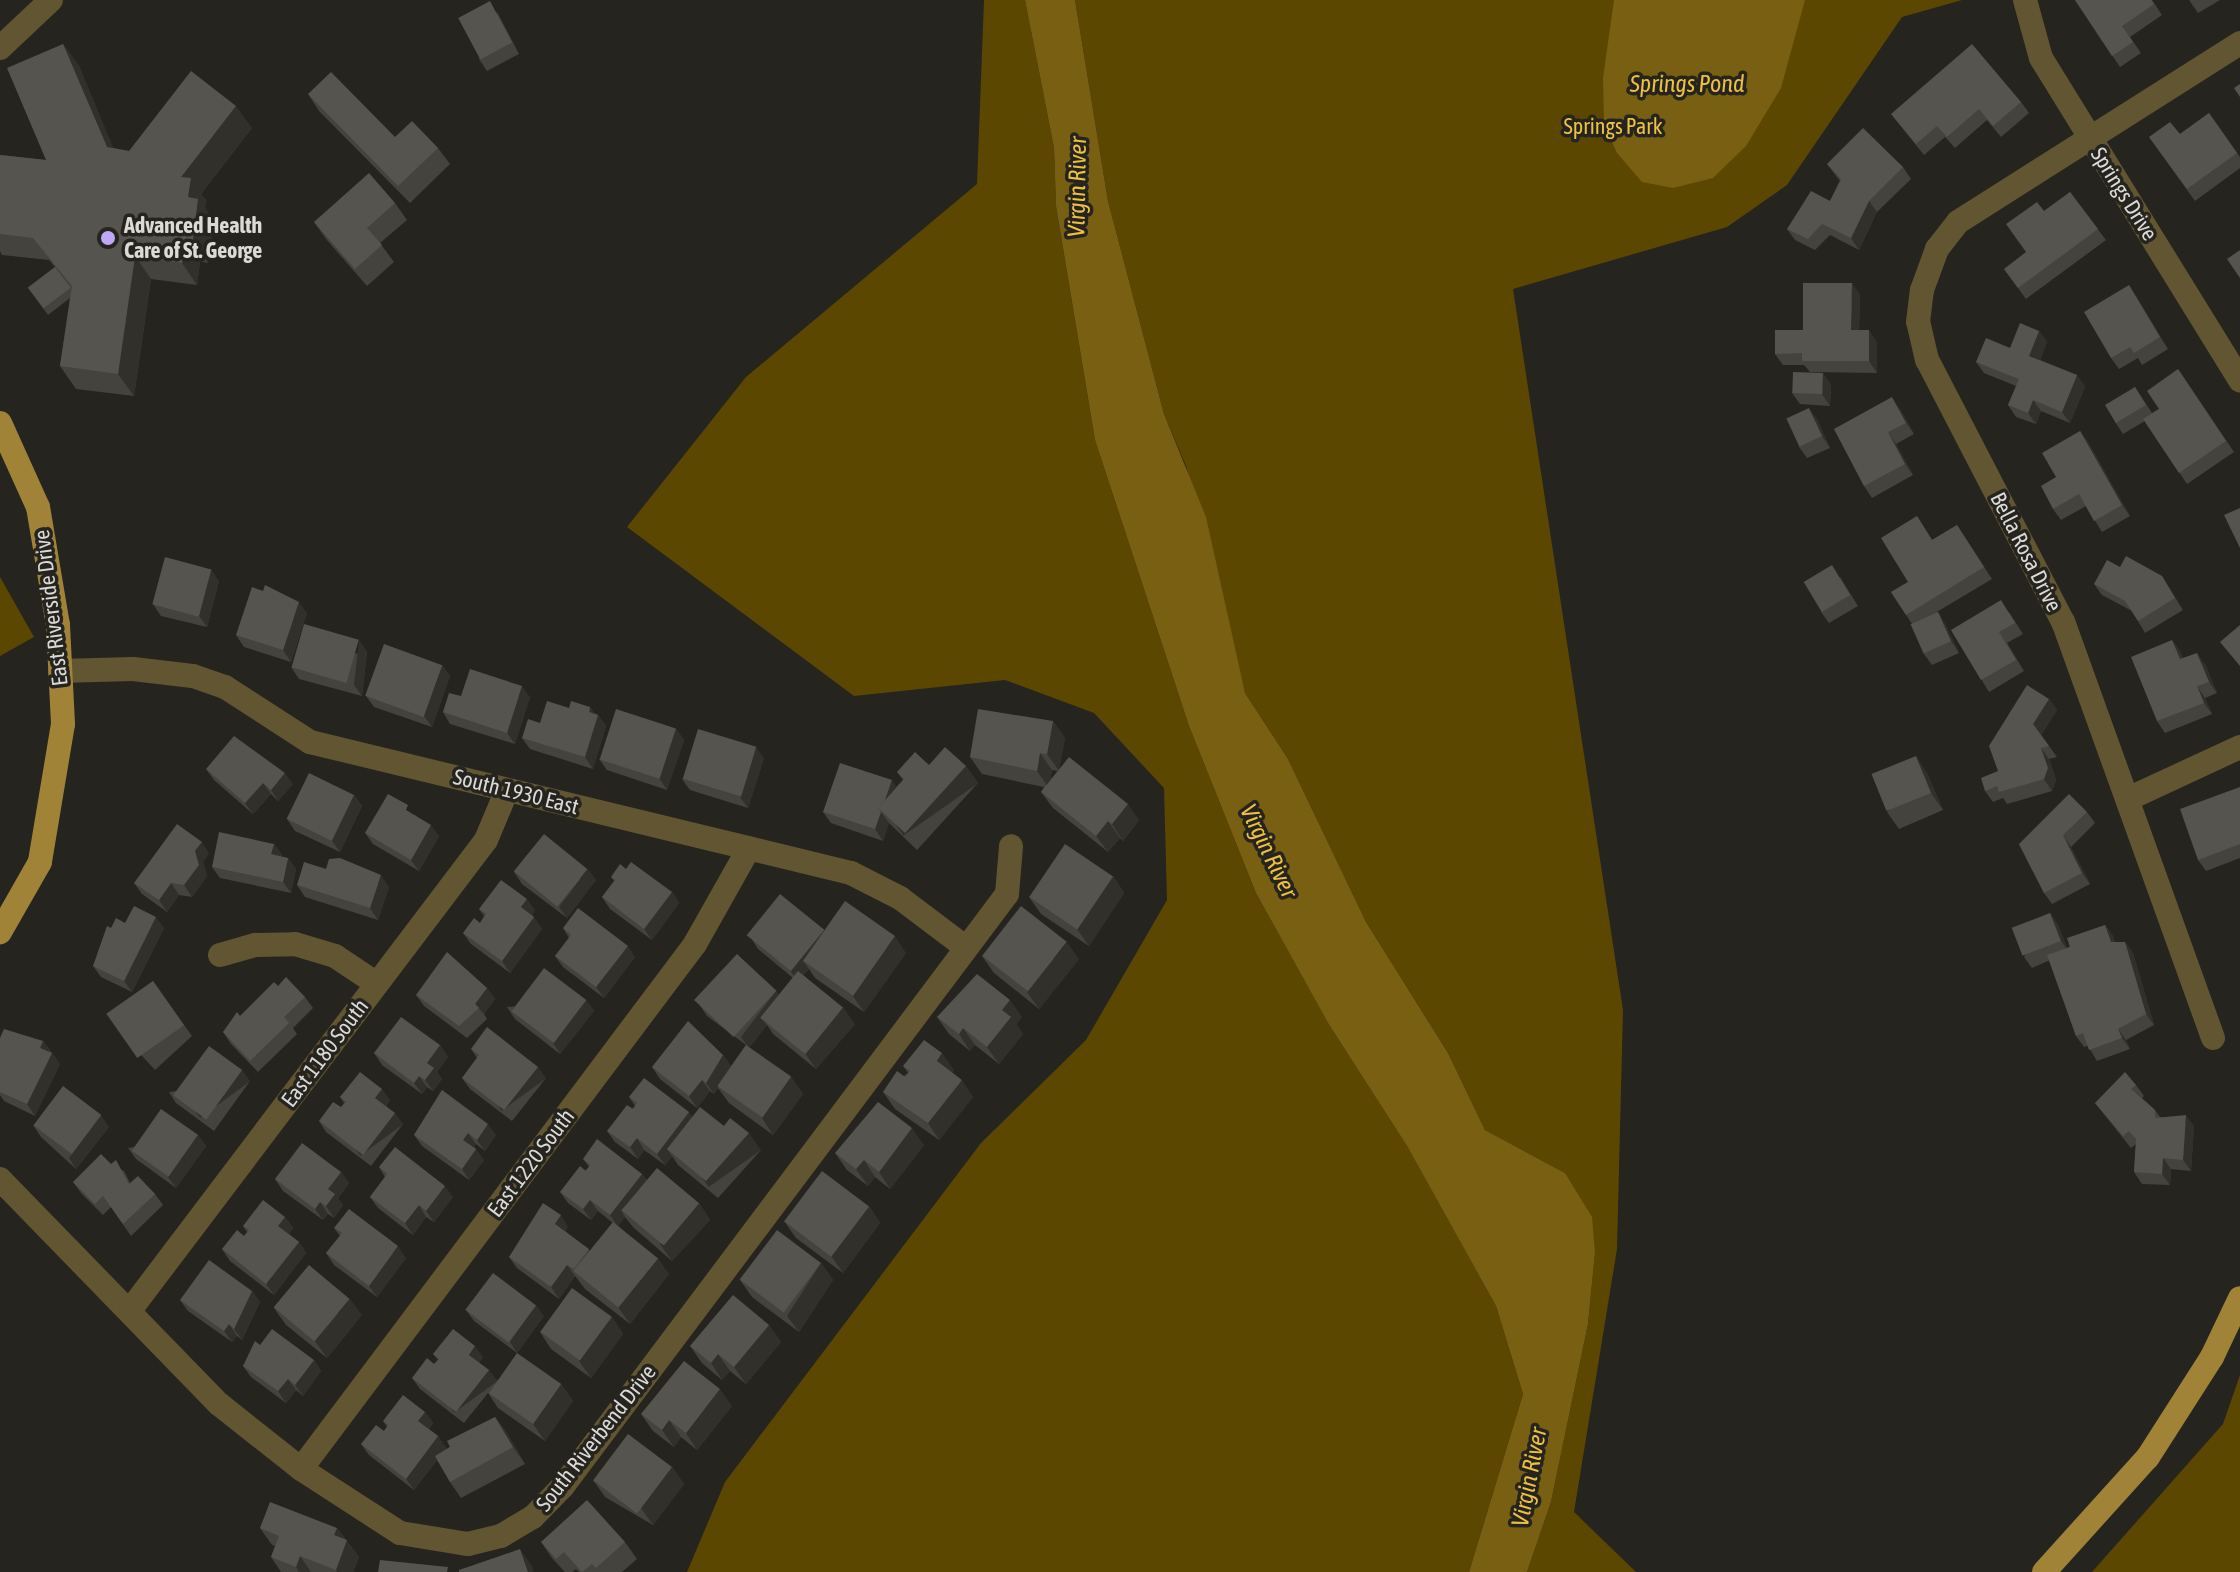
<!DOCTYPE html>
<style>
body{margin:0}
#map{position:relative;width:2240px;height:1572px;overflow:hidden;background:#26241f;font-family:"Asap Condensed",sans-serif}
div>[style]{position:absolute}
.green>*{inset:0;background:#5c4701}
.water>*{inset:0;background:#795f12}
.minor>*{height:24px;margin:-12px;padding:0 12px;transform-origin:12px;border-radius:12px;background:#625532}
.major>*{height:24px;margin:-12px;padding:0 12px;transform-origin:12px;border-radius:12px;background:#a08337}
.wall>*{inset:0;background:#45433e}
.shaded-wall>*{inset:0;background:#32302b;transform-origin:0 0}
.building>*{inset:0;background:#55544f;transform-origin:0 0}
.dots>*{width:22px;height:22px;translate:-50% -50%;box-sizing:border-box;border:4px solid #26241f;border-radius:50%}
span{translate:-50% -50%;white-space:nowrap;text-align:center;line-height:1.15;-webkit-text-stroke:7px #26241f;paint-order:stroke}
.park-label{font-size:22px;color:#f0c242}
.street-label{font-size:22px;color:#dbdad7}
.poi-label{font-size:22px;color:#dbdad7;font-weight:700}
.left{translate:0 -50%;text-align:left}
.water-label{font-size:24px;color:#eec03f;font-style:italic}
</style>
<div id="map">
<div class="green">
<i style="clip-path:polygon(984px 0,1025px 0,1054px 148px,1056px 206px,1095px 440px,1189px 726px,1256px 893px,1328px 1023px,1407px 1146px,1496px 1306px,1523px 1394px,1469px 1572px,687px 1572px,725px 1482px,981px 1143px,1086px 1040px,1167px 900px,1164px 788px,1094px 713px,1005px 680px,854px 696px,627px 527px,746px 377px,977px 184px)"></i>
<i style="clip-path:polygon(1075px 0,1962px 0,1902px 17px,1787px 185px,1727px 227px,1513px 289px,1623px 1010px,1617px 1249px,1574px 1512px,1636px 1572px,1527px 1572px,1551px 1502px,1588px 1324px,1595px 1253px,1565px 1173px,1485px 1130px,1448px 1053px,1366px 922px,1288px 759px,1245px 693px,1186px 466px,1164px 414px,1108px 201px)"></i>
<i style="clip-path:polygon(0 577px,34px 637px,0 656px)"></i>
<i style="clip-path:polygon(2240px 1375px,2240px 1572px,2092px 1572px,2223px 1424px)"></i>
</div>
<div class="water">
<i style="clip-path:polygon(1025px 0,1075px 0,1108px 201px,1164px 414px,1206px 517px,1245px 693px,1288px 759px,1366px 922px,1448px 1053px,1485px 1130px,1565px 1173px,1592px 1217px,1595px 1253px,1588px 1324px,1551px 1502px,1527px 1572px,1469px 1572px,1523px 1394px,1496px 1306px,1407px 1146px,1328px 1023px,1256px 893px,1189px 726px,1095px 440px,1056px 206px,1054px 148px)"></i>
<i style="clip-path:polygon(1614px 0,1805px 0,1781px 88px,1746px 146px,1713px 178px,1673px 188px,1642px 182px,1617px 153px,1604px 124px,1603px 78px)"></i>
</div>
<div class="minor">
<i style="left:2025px;top:0;width:60px;rotate:74.6deg"></i>
<i style="left:2041px;top:58px;width:379px;rotate:58.3deg"></i>
<i style="left:0;top:48px;width:70px;rotate:-43.3deg"></i>
<i style="left:60px;top:671px;width:73px;rotate:-1.6deg"></i>
<i style="left:133px;top:669px;width:60px;rotate:6.7deg"></i>
<i style="left:193px;top:676px;width:34px;rotate:19deg"></i>
<i style="left:225px;top:687px;width:101px;rotate:32.9deg"></i>
<i style="left:310px;top:742px;width:557px;rotate:13.61deg"></i>
<i style="left:851px;top:873px;width:55px;rotate:27deg"></i>
<i style="left:900px;top:898px;width:81px;rotate:37deg"></i>
<i style="left:2130px;top:798px;width:121px;rotate:-24.9deg"></i>
<i style="left:220px;top:955px;width:37px;rotate:-16deg"></i>
<i style="left:256px;top:945px;width:39px;rotate:-1deg"></i>
<i style="left:295px;top:944px;width:42px;rotate:16.7deg"></i>
<i style="left:335px;top:956px;width:50px;rotate:33.7deg"></i>
<i style="left:2213px;top:1038px;width:442px;rotate:-109.8deg"></i>
<i style="left:2063px;top:622px;width:295px;rotate:-117.4deg"></i>
<i style="left:1927px;top:360px;width:39px;rotate:-103deg"></i>
<i style="left:1918px;top:322px;width:32px;rotate:-83deg"></i>
<i style="left:1922px;top:290px;width:44px;rotate:-69.9deg"></i>
<i style="left:1937px;top:249px;width:34px;rotate:-52deg"></i>
<i style="left:1958px;top:222px;width:334px;rotate:-32.4deg"></i>
<i style="left:0;top:1179px;width:314px;rotate:45.8deg"></i>
<i style="left:219px;top:1404px;width:105px;rotate:38.4deg"></i>
<i style="left:301px;top:1469px;width:118px;rotate:32.9deg"></i>
<i style="left:400px;top:1533px;width:69px;rotate:9.2deg"></i>
<i style="left:468px;top:1544px;width:34px;rotate:-14deg"></i>
<i style="left:501px;top:1536px;width:37px;rotate:-31deg"></i>
<i style="left:533px;top:1517px;width:43px;rotate:-45.9deg"></i>
<i style="left:563px;top:1486px;width:740px;rotate:-53.13deg"></i>
<i style="left:1007px;top:894px;width:48px;rotate:-85.2deg"></i>
<i style="left:131px;top:1309px;width:588px;rotate:-52.88deg"></i>
<i style="left:486px;top:840px;width:54px;rotate:-67.2deg"></i>
<i style="left:301px;top:1469px;width:656px;rotate:-53.11deg"></i>
<i style="left:695px;top:944px;width:110px;rotate:-60.6deg"></i>
</div>
<div class="major">
<i style="left:0;top:423px;width:92px;rotate:65.7deg"></i>
<i style="left:38px;top:507px;width:120px;rotate:80.4deg"></i>
<i style="left:58px;top:625px;width:99px;rotate:87.1deg"></i>
<i style="left:63px;top:724px;width:140px;rotate:99.5deg"></i>
<i style="left:40px;top:862px;width:81px;rotate:119.7deg"></i>
<i style="left:2044px;top:1572px;width:155px;rotate:-47.9deg"></i>
<i style="left:2148px;top:1457px;width:119px;rotate:-57.4deg"></i>
<i style="left:2212px;top:1357px;width:65px;rotate:-64.6deg"></i>
</div>
<div class="wall">
<i style="clip-path:polygon(2075px 0,2152px 0,2162px 15px,2130px 37px,2141px 53px,2120px 67px)"></i>
<i style="clip-path:polygon(2189px 0,2220px 0,2198px 13px)"></i>
<i style="clip-path:polygon(497px 12px,519px 54px,487px 71px,479px 59px)"></i>
<i style="clip-path:polygon(63px 44px,79px 66px,113px 148px,129px 151px,252px 128px,201px 194px,206px 200px,205px 208px,214px 221px,208px 263px,200px 261px,197px 285px,151px 279px,134px 396px,76px 389px,60px 366px,70px 298px,48px 315px,28px 288px,55px 267px,49px 260px,2px 255px,0 251px,0 155px,46px 160px)"></i>
<i style="clip-path:polygon(308px 94px,395px 137px,438px 148px,450px 164px,410px 203px,319px 111px)"></i>
<i style="clip-path:polygon(2021px 102px,2029px 113px,2001px 137px,1987px 120px,1955px 148px,1945px 137px,1924px 155px,1891px 114px)"></i>
<i style="clip-path:polygon(2209px 113px,2240px 157px,2240px 168px,2195px 201px,2149px 137px,2180px 134px)"></i>
<i style="clip-path:polygon(1827px 164px,1903px 167px,1911px 179px,1877px 212px,1859px 250px,1830px 235px,1815px 250px,1795px 240px,1787px 229px,1830px 201px,1840px 181px)"></i>
<i style="clip-path:polygon(2070px 192px,2106px 240px,2026px 299px,2004px 269px,2026px 253px,2044px 211px)"></i>
<i style="clip-path:polygon(395px 203px,407px 220px,380px 243px,394px 262px,367px 286px,326px 239px,314px 222px)"></i>
<i style="clip-path:polygon(2129px 285px,2168px 349px,2142px 365px,2138px 358px,2119px 369px,2111px 358px)"></i>
<i style="clip-path:polygon(1860px 294px,1859px 330px,1877px 342px,1877px 373px,1810px 372px,1804px 365px,1783px 365px,1775px 354px,1803px 330px)"></i>
<i style="clip-path:polygon(2039px 331px,2047px 342px,2040px 360px,2077px 375px,2085px 387px,2070px 423px,2041px 411px,2036px 424px,2016px 417px,2008px 405px,2016px 386px,1984px 373px,1976px 362px,2010px 348px)"></i>
<i style="clip-path:polygon(2178px 369px,2234px 452px,2187px 484px,2145px 421px,2123px 434px,2115px 422px,2135px 387px,2152px 413px,2159px 409px)"></i>
<i style="clip-path:polygon(1831px 384px,1830px 406px,1800px 404px,1792px 393px)"></i>
<i style="clip-path:polygon(1900px 409px,1914px 434px,1896px 444px,1913px 475px,1872px 498px,1864px 486px,1834px 429px)"></i>
<i style="clip-path:polygon(1817px 419px,1830px 448px,1807px 458px,1799px 447px)"></i>
<i style="clip-path:polygon(2080px 431px,2088px 442px,2130px 516px,2102px 532px,2086px 506px,2061px 520px,2053px 509px)"></i>
<i style="clip-path:polygon(1917px 516px,1932px 540px,1957px 525px,1992px 579px,1935px 613px,1938px 612px,1945px 624px,1959px 653px,1932px 665px,1924px 654px,1912px 624px,1891px 592px,1908px 582px)"></i>
<i style="clip-path:polygon(2120px 567px,2162px 576px,2183px 610px,2145px 633px,2132px 611px,2102px 595px,2094px 584px)"></i>
<i style="clip-path:polygon(1840px 577px,1858px 606px,1829px 623px,1821px 612px)"></i>
<i style="clip-path:polygon(219px 581px,207px 627px,161px 616px,153px 604px)"></i>
<i style="clip-path:polygon(2009px 612px,2023px 634px,2007px 643px,2024px 671px,1989px 692px,1951px 630px)"></i>
<i style="clip-path:polygon(307px 613px,291px 662px,244px 647px,236px 635px)"></i>
<i style="clip-path:polygon(2172px 640px,2180px 651px,2183px 658px,2205px 664px,2217px 693px,2205px 698px,2212px 714px,2165px 733px,2157px 721px)"></i>
<i style="clip-path:polygon(367px 651px,362px 696px,299px 679px,291px 667px)"></i>
<i style="clip-path:polygon(442px 665px,450px 676px,432px 727px,374px 707px,366px 696px)"></i>
<i style="clip-path:polygon(461px 696px,530px 697px,515px 744px,450px 724px,443px 712px)"></i>
<i style="clip-path:polygon(2049px 699px,2057px 710px,2041px 735px,2057px 757px,2049px 759px,2056px 780px,2052px 791px,2007px 804px,2003px 798px,1993px 802px,1985px 791px)"></i>
<i style="clip-path:polygon(590px 707px,594px 713px,598px 715px,606px 726px,593px 769px,530px 749px,522px 738px,540px 723px,569px 708px)"></i>
<i style="clip-path:polygon(evenodd,1053px 721px,1065px 738px,1059px 769px,1139px 820px,1123px 841px,1120px 838px,1108px 852px,1053px 808px,1041px 792px,1044px 787px,982px 774px,970px 757px,1053px 721px,1052px 770px,1058px 771px,1050px 780px,1052px 770px)"></i>
<i style="clip-path:polygon(676px 729px,684px 740px,667px 790px,607px 770px,599px 759px)"></i>
<i style="clip-path:polygon(764px 758px,748px 808px,690px 790px,682px 779px)"></i>
<i style="clip-path:polygon(929px 765px,966px 766px,978px 783px,917px 850px,889px 823px,883px 841px,831px 823px,823px 812px,896px 787px,903px 780px,897px 772px)"></i>
<i style="clip-path:polygon(206px 769px,293px 784px,278px 801px,271px 794px,253px 814px,214px 780px)"></i>
<i style="clip-path:polygon(1927px 773px,1943px 810px,1899px 829px,1887px 812px)"></i>
<i style="clip-path:polygon(2240px 787px,2240px 858px,2206px 871px,2198px 860px)"></i>
<i style="clip-path:polygon(354px 795px,362px 806px,340px 852px,295px 831px,287px 819px)"></i>
<i style="clip-path:polygon(2087px 812px,2095px 823px,2071px 847px,2090px 884px,2052px 904px,2044px 893px,2019px 844px)"></i>
<i style="clip-path:polygon(415px 815px,439px 836px,419px 871px,373px 844px,365px 833px)"></i>
<i style="clip-path:polygon(274px 844px,282px 855px,281px 857px,288px 858px,296px 869px,291px 893px,220px 878px,212px 867px)"></i>
<i style="clip-path:polygon(209px 853px,203px 862px,207px 876px,192px 897px,179px 895px,167px 912px,142px 894px,134px 883px)"></i>
<i style="clip-path:polygon(326px 869px,389px 887px,378px 920px,305px 897px,297px 885px)"></i>
<i style="clip-path:polygon(514px 872px,596px 880px,567px 918px,522px 884px)"></i>
<i style="clip-path:polygon(1113px 876px,1124px 893px,1089px 946px,1041px 914px,1029px 897px)"></i>
<i style="clip-path:polygon(611px 877px,672px 892px,679px 903px,652px 940px,610px 909px,602px 897px,614px 881px)"></i>
<i style="clip-path:polygon(479px 909px,535px 910px,532px 915px,542px 929px,510px 973px,471px 944px,463px 933px,480px 923px,484px 916px)"></i>
<i style="clip-path:polygon(2050px 913px,2058px 925px,2067px 948px,2105px 925px,2113px 936px,2115px 942px,2125px 942px,2133px 953px,2154px 1025px,2126px 1040px,2130px 1049px,2097px 1061px,2088px 1046px,2084px 1047px,2076px 1036px,2050px 960px,2032px 968px,2024px 957px)"></i>
<i style="clip-path:polygon(125px 923px,164px 928px,132px 992px,101px 977px,93px 966px,111px 928px)"></i>
<i style="clip-path:polygon(563px 928px,635px 957px,604px 998px,563px 967px,555px 956px,569px 938px)"></i>
<i style="clip-path:polygon(825px 931px,906px 953px,864px 1012px,815px 978px,809px 969px,803px 975px,855px 1024px,816px 1069px,773px 1034px,767px 1025px,749px 1048px,791px 1077px,803px 1094px,773px 1135px,729px 1103px,718px 1088px,714px 1094px,710px 1091px,697px 1108px,660px 1079px,652px 1067px,723px 1055px,731px 1066px,727px 1072px,746px 1045px,707px 1016px,699px 1004px,776px 991px,779px 995px,793px 978px,758px 949px,751px 938px)"></i>
<i style="clip-path:polygon(982px 956px,1079px 959px,1039px 1009px,994px 973px)"></i>
<i style="clip-path:polygon(153px 981px,192px 1036px,155px 1070px,119px 1031px,111px 1019px)"></i>
<i style="clip-path:polygon(278px 986px,305px 997px,313px 1008px,293px 1028px,297px 1034px,258px 1072px,231px 1044px,223px 1032px,240px 1016px)"></i>
<i style="clip-path:polygon(487px 988px,495px 999px,484px 1014px,487px 1019px,467px 1038px,424px 1006px,416px 995px)"></i>
<i style="clip-path:polygon(586px 1000px,594px 1011px,560px 1054px,515px 1019px,507px 1007px)"></i>
<i style="clip-path:polygon(937px 1017px,1022px 1017px,1016px 1024px,1023px 1034px,999px 1064px,975px 1045px,970px 1051px,949px 1034px)"></i>
<i style="clip-path:polygon(0 1038px,43px 1041px,60px 1064px,35px 1116px,4px 1101px,0 1095px)"></i>
<i style="clip-path:polygon(440px 1045px,448px 1057px,437px 1072px,442px 1079px,433px 1091px,427px 1087px,422px 1094px,382px 1065px,374px 1053px)"></i>
<i style="clip-path:polygon(471px 1049px,546px 1078px,512px 1121px,470px 1089px,462px 1078px,477px 1058px)"></i>
<i style="clip-path:polygon(903px 1066px,954px 1070px,952px 1073px,973px 1097px,939px 1140px,895px 1109px,883px 1092px,908px 1073px)"></i>
<i style="clip-path:polygon(250px 1081px,214px 1131px,176px 1103px,169px 1092px)"></i>
<i style="clip-path:polygon(2136px 1085px,2144px 1096px,2142px 1098px,2155px 1110px,2160px 1117px,2194px 1126px,2191px 1171px,2171px 1169px,2170px 1185px,2142px 1184px,2134px 1172px,2136px 1144px,2131px 1148px,2095px 1103px)"></i>
<i style="clip-path:polygon(442px 1090px,496px 1135px,485px 1151px,476px 1144px,474px 1147px,484px 1160px,469px 1180px,422px 1146px,414px 1135px)"></i>
<i style="clip-path:polygon(340px 1097px,390px 1100px,386px 1106px,403px 1124px,371px 1166px,326px 1132px,319px 1121px,341px 1107px,344px 1103px)"></i>
<i style="clip-path:polygon(629px 1097px,689px 1112px,692px 1117px,724px 1126px,761px 1150px,718px 1198px,678px 1165px,672px 1156px,665px 1165px,644px 1150px,638px 1159px,615px 1142px,607px 1131px,635px 1106px)"></i>
<i style="clip-path:polygon(33px 1125px,109px 1127px,76px 1169px,41px 1137px)"></i>
<i style="clip-path:polygon(198px 1135px,206px 1146px,176px 1188px,136px 1159px,128px 1148px)"></i>
<i style="clip-path:polygon(924px 1145px,890px 1189px,875px 1177px,868px 1186px,847px 1170px,835px 1153px)"></i>
<i style="clip-path:polygon(583px 1159px,642px 1174px,647px 1180px,699px 1203px,710px 1220px,672px 1261px,633px 1227px,625px 1217px,618px 1226px,669px 1274px,630px 1324px,585px 1289px,575px 1276px,559px 1299px,517px 1268px,509px 1257px,568px 1227px,565px 1231px,590px 1251px,613px 1223px,598px 1211px,591px 1220px,568px 1203px,560px 1192px,589px 1167px)"></i>
<i style="clip-path:polygon(111px 1164px,124px 1171px,130px 1183px,155px 1194px,163px 1205px,131px 1236px,111px 1207px,103px 1215px,81px 1193px,73px 1182px)"></i>
<i style="clip-path:polygon(379px 1167px,453px 1197px,434px 1222px,426px 1217px,413px 1235px,378px 1208px,370px 1197px,385px 1177px)"></i>
<i style="clip-path:polygon(341px 1172px,349px 1183px,338px 1198px,343px 1205px,334px 1218px,328px 1214px,323px 1220px,283px 1191px,275px 1179px)"></i>
<i style="clip-path:polygon(869px 1206px,880px 1223px,843px 1273px,796px 1238px,784px 1221px)"></i>
<i style="clip-path:polygon(285px 1217px,293px 1228px,289px 1234px,299px 1242px,306px 1253px,274px 1295px,230px 1261px,222px 1249px,244px 1236px,247px 1232px,243px 1226px)"></i>
<i style="clip-path:polygon(334px 1228px,406px 1258px,377px 1297px,334px 1265px,326px 1253px,340px 1236px)"></i>
<i style="clip-path:polygon(821px 1263px,833px 1280px,799px 1332px,752px 1297px,740px 1280px)"></i>
<i style="clip-path:polygon(252px 1291px,260px 1302px,242px 1340px,237px 1336px,232px 1342px,188px 1311px,180px 1300px)"></i>
<i style="clip-path:polygon(274px 1308px,362px 1315px,327px 1358px,286px 1325px)"></i>
<i style="clip-path:polygon(466px 1310px,544px 1316px,517px 1353px,474px 1321px)"></i>
<i style="clip-path:polygon(612px 1317px,623px 1334px,591px 1378px,551px 1349px,540px 1332px)"></i>
<i style="clip-path:polygon(769px 1325px,781px 1342px,746px 1384px,730px 1371px,722px 1380px,702px 1363px,690px 1346px)"></i>
<i style="clip-path:polygon(260px 1345px,314px 1360px,321px 1371px,303px 1396px,296px 1390px,286px 1403px,251px 1377px,243px 1366px)"></i>
<i style="clip-path:polygon(433px 1354px,483px 1357px,479px 1363px,489px 1370px,496px 1380px,561px 1384px,573px 1401px,545px 1441px,498px 1408px,488px 1393px,464px 1423px,420px 1389px,412px 1378px,434px 1364px,438px 1360px)"></i>
<i style="clip-path:polygon(732px 1406px,697px 1450px,681px 1437px,674px 1447px,653px 1431px,641px 1414px)"></i>
<i style="clip-path:polygon(425px 1412px,433px 1423px,429px 1429px,438px 1436px,446px 1448px,445px 1450px,495px 1417px,507px 1433px,525px 1464px,461px 1498px,450px 1482px,437px 1460px,414px 1490px,369px 1455px,361px 1444px,384px 1431px,387px 1427px,383px 1421px)"></i>
<i style="clip-path:polygon(672px 1467px,684px 1484px,653px 1525px,605px 1497px,593px 1480px)"></i>
<i style="clip-path:polygon(260px 1528px,337px 1528px,359px 1557px,353px 1572px,281px 1572px,271px 1557px,275px 1546px,272px 1545px)"></i>
<i style="clip-path:polygon(541px 1542px,625px 1542px,637px 1559px,622px 1572px,579px 1572px,576px 1569px,572px 1572px,565px 1572px,552px 1558px)"></i>
</div>
<div class="shaded-wall">
<i style="clip-path:polygon(63px 44px,79px 66px,122px 169px,107px 147px)"></i>
<i style="clip-path:polygon(236px 106px,252px 128px,201px 194px,206px 200px,205px 208px,214px 221px,208px 263px,193px 240px,188px 197px,181px 177px)"></i>
<i style="clip-path:polygon(1869px 201px,1877px 212px,1859px 250px,1851px 238px)"></i>
<i style="clip-path:polygon(185px 239px,200px 261px,197px 285px,182px 263px)"></i>
<i style="clip-path:polygon(135px 256px,151px 279px,134px 396px,118px 374px)"></i>
<i style="clip-path:polygon(1852px 283px,1860px 294px,1859px 341px,1851px 330px)"></i>
<i style="clip-path:polygon(2129px 285px,2137px 297px,2168px 349px,2160px 337px)"></i>
<i style="clip-path:polygon(1869px 330px,1877px 342px,1877px 373px,1869px 361px)"></i>
<i style="clip-path:polygon(2039px 331px,2047px 342px,2037px 367px,2029px 356px)"></i>
<i style="clip-path:polygon(1823px 373px,1831px 384px,1830px 406px,1822px 394px)"></i>
<i style="clip-path:polygon(2077px 375px,2085px 387px,2070px 423px,2062px 412px)"></i>
<i style="clip-path:polygon(1892px 397px,1900px 409px,1914px 434px,1906px 423px)"></i>
<i style="clip-path:polygon(2033px 400px,2041px 411px,2036px 424px,2028px 413px)"></i>
<i style="clip-path:polygon(1809px 408px,1817px 419px,1830px 448px,1822px 436px)"></i>
<i style="clip-path:polygon(2080px 431px,2088px 442px,2130px 516px,2122px 505px)"></i>
<i style="clip-path:polygon(1888px 432px,1896px 444px,1913px 475px,1905px 464px)"></i>
<i style="clip-path:polygon(211px 569px,219px 581px,207px 627px,199px 616px)"></i>
<i style="clip-path:polygon(299px 602px,307px 613px,291px 662px,283px 650px)"></i>
<i style="clip-path:polygon(1938px 612px,1945px 624px,1959px 653px,1951px 641px)"></i>
<i style="clip-path:polygon(359px 640px,367px 651px,362px 696px,354px 685px)"></i>
<i style="clip-path:polygon(2172px 640px,2180px 651px,2188px 671px,2180px 659px)"></i>
<i style="clip-path:polygon(2197px 653px,2205px 664px,2217px 693px,2209px 682px)"></i>
<i style="clip-path:polygon(442px 665px,450px 676px,432px 727px,424px 716px)"></i>
<i style="clip-path:polygon(522px 686px,530px 697px,515px 744px,507px 733px)"></i>
<i style="clip-path:polygon(2197px 686px,2205px 698px,2212px 714px,2204px 703px)"></i>
<i style="clip-path:polygon(2049px 699px,2057px 710px,2041px 736px,2033px 724px)"></i>
<i style="clip-path:polygon(590px 707px,597px 718px,598px 715px,606px 726px,593px 769px,585px 757px)"></i>
<i style="clip-path:polygon(1053px 721px,1065px 738px,1059px 771px,1047px 754px)"></i>
<i style="clip-path:polygon(676px 729px,684px 740px,667px 790px,659px 778px)"></i>
<i style="clip-path:polygon(756px 747px,764px 758px,748px 808px,740px 797px)"></i>
<i style="clip-path:polygon(2041px 748px,2049px 759px,2056px 780px,2052px 791px,2044px 779px)"></i>
<i style="clip-path:polygon(1040px 753px,1052px 770px,1049px 788px,1037px 771px)"></i>
<i style="clip-path:polygon(1916px 756px,1927px 773px,1943px 810px,1931px 793px)"></i>
<i style="left:966px;top:766px;width:21px;height:91px;rotate:55deg"></i>
<i style="clip-path:polygon(285px 773px,293px 784px,278px 801px,271px 790px)"></i>
<i style="clip-path:polygon(892px 780px,899px 792px,881px 811px)"></i>
<i style="clip-path:polygon(263px 783px,271px 794px,253px 814px,245px 803px)"></i>
<i style="clip-path:polygon(354px 795px,362px 806px,340px 852px,332px 841px)"></i>
<i style="clip-path:polygon(1128px 804px,1139px 820px,1123px 841px,1112px 824px)"></i>
<i style="clip-path:polygon(881px 812px,889px 823px,883px 841px,875px 829px)"></i>
<i style="clip-path:polygon(1108px 821px,1120px 838px,1108px 852px,1096px 836px)"></i>
<i style="clip-path:polygon(431px 825px,439px 836px,419px 871px,411px 860px)"></i>
<i style="clip-path:polygon(2063px 835px,2071px 847px,2090px 884px,2082px 873px)"></i>
<i style="clip-path:polygon(202px 842px,209px 853px,203px 862px,207px 876px,192px 897px,184px 885px,195px 851px)"></i>
<i style="clip-path:polygon(274px 844px,282px 855px,279px 866px,271px 854px)"></i>
<i style="clip-path:polygon(288px 858px,296px 869px,291px 893px,283px 882px)"></i>
<i style="clip-path:polygon(588px 869px,596px 880px,567px 918px,559px 907px)"></i>
<i style="clip-path:polygon(381px 875px,389px 887px,378px 920px,370px 908px)"></i>
<i style="clip-path:polygon(1113px 876px,1124px 893px,1089px 946px,1077px 929px)"></i>
<i style="clip-path:polygon(171px 883px,179px 895px,167px 912px,159px 900px)"></i>
<i style="clip-path:polygon(672px 892px,679px 903px,652px 940px,644px 929px)"></i>
<i style="clip-path:polygon(527px 899px,535px 910px,529px 919px,521px 907px)"></i>
<i style="clip-path:polygon(2050px 913px,2058px 925px,2069px 952px,2061px 941px)"></i>
<i style="clip-path:polygon(156px 917px,164px 928px,132px 992px,124px 981px)"></i>
<i style="clip-path:polygon(534px 917px,542px 929px,510px 973px,502px 961px)"></i>
<i style="clip-path:polygon(2105px 925px,2113px 936px,2119px 953px,2111px 942px)"></i>
<i style="clip-path:polygon(824px 930px,832px 941px,803px 961px,809px 969px,798px 982px,790px 970px)"></i>
<i style="clip-path:polygon(895px 936px,906px 953px,864px 1012px,853px 996px)"></i>
<i style="clip-path:polygon(1067px 942px,1079px 959px,1039px 1009px,1027px 992px)"></i>
<i style="clip-path:polygon(2125px 942px,2133px 953px,2154px 1025px,2146px 1014px)"></i>
<i style="clip-path:polygon(628px 946px,635px 957px,604px 998px,596px 987px)"></i>
<i style="clip-path:polygon(487px 988px,495px 999px,484px 1014px,475px 1004px)"></i>
<i style="clip-path:polygon(776px 991px,784px 1002px,761px 1018px,767px 1025px,749px 1048px,741px 1037px)"></i>
<i style="clip-path:polygon(586px 1000px,594px 1011px,560px 1054px,553px 1043px)"></i>
<i style="clip-path:polygon(1010px 1000px,1022px 1017px,1016px 1024px,1023px 1034px,999px 1064px,987px 1047px,1002px 1010px)"></i>
<i style="clip-path:polygon(843px 1007px,855px 1024px,816px 1069px,804px 1052px)"></i>
<i style="clip-path:polygon(963px 1028px,975px 1045px,970px 1051px,959px 1034px)"></i>
<i style="clip-path:polygon(2118px 1029px,2126px 1040px,2130px 1049px,2122px 1038px)"></i>
<i style="clip-path:polygon(43px 1041px,51px 1053px,40px 1048px)"></i>
<i style="clip-path:polygon(440px 1045px,448px 1057px,437px 1072px,442px 1079px,433px 1091px,425px 1080px,427px 1063px)"></i>
<i style="clip-path:polygon(52px 1053px,60px 1064px,35px 1116px,27px 1104px)"></i>
<i style="clip-path:polygon(942px 1053px,954px 1070px,948px 1078px,937px 1061px)"></i>
<i style="clip-path:polygon(723px 1055px,731px 1066px,714px 1094px,706px 1083px)"></i>
<i style="left:538px;top:1067px;width:14px;height:55px;rotate:54deg"></i>
<i style="left:242px;top:1070px;width:14px;height:62px;rotate:54deg"></i>
<i style="clip-path:polygon(419px 1076px,427px 1087px,422px 1094px,414px 1083px)"></i>
<i style="clip-path:polygon(791px 1077px,803px 1094px,773px 1135px,762px 1118px)"></i>
<i style="clip-path:polygon(702px 1080px,710px 1091px,697px 1108px,689px 1096px)"></i>
<i style="clip-path:polygon(962px 1080px,973px 1097px,939px 1140px,928px 1123px)"></i>
<i style="clip-path:polygon(382px 1089px,390px 1100px,383px 1109px,375px 1098px)"></i>
<i style="clip-path:polygon(689px 1112px,697px 1123px,667px 1149px,672px 1156px,665px 1165px,657px 1154px)"></i>
<i style="left:395px;top:1113px;width:14px;height:53px;rotate:54deg"></i>
<i style="clip-path:polygon(101px 1115px,109px 1127px,76px 1169px,69px 1158px)"></i>
<i style="clip-path:polygon(2186px 1115px,2194px 1126px,2191px 1171px,2183px 1160px)"></i>
<i style="clip-path:polygon(488px 1124px,496px 1135px,485px 1151px,477px 1140px)"></i>
<i style="clip-path:polygon(912px 1128px,924px 1145px,890px 1189px,879px 1172px)"></i>
<i style="clip-path:polygon(468px 1133px,476px 1144px,471px 1151px,463px 1140px)"></i>
<i style="left:749px;top:1133px;width:21px;height:64px;rotate:55deg"></i>
<i style="clip-path:polygon(198px 1135px,206px 1146px,176px 1188px,168px 1177px)"></i>
<i style="clip-path:polygon(637px 1138px,644px 1150px,638px 1159px,630px 1147px)"></i>
<i style="clip-path:polygon(476px 1149px,484px 1160px,469px 1180px,462px 1169px)"></i>
<i style="clip-path:polygon(2163px 1158px,2171px 1169px,2170px 1185px,2162px 1174px)"></i>
<i style="clip-path:polygon(864px 1160px,875px 1177px,868px 1186px,856px 1169px)"></i>
<i style="clip-path:polygon(341px 1172px,349px 1183px,338px 1198px,343px 1205px,334px 1218px,326px 1206px,328px 1189px)"></i>
<i style="clip-path:polygon(642px 1174px,650px 1185px,621px 1210px,625px 1217px,618px 1227px,610px 1215px)"></i>
<i style="clip-path:polygon(445px 1186px,453px 1197px,434px 1222px,426px 1211px)"></i>
<i style="clip-path:polygon(590px 1200px,598px 1211px,591px 1220px,583px 1209px)"></i>
<i style="clip-path:polygon(320px 1202px,328px 1214px,323px 1220px,315px 1209px)"></i>
<i style="clip-path:polygon(699px 1203px,710px 1220px,672px 1261px,660px 1244px)"></i>
<i style="clip-path:polygon(419px 1205px,426px 1217px,413px 1235px,405px 1223px)"></i>
<i style="clip-path:polygon(869px 1206px,880px 1223px,843px 1273px,831px 1256px)"></i>
<i style="clip-path:polygon(561px 1215px,568px 1227px,562px 1235px,555px 1224px)"></i>
<i style="clip-path:polygon(285px 1217px,293px 1228px,286px 1238px,278px 1226px)"></i>
<i style="clip-path:polygon(299px 1242px,306px 1253px,274px 1295px,266px 1284px)"></i>
<i style="clip-path:polygon(398px 1246px,406px 1258px,377px 1297px,369px 1286px)"></i>
<i style="clip-path:polygon(658px 1258px,669px 1274px,630px 1324px,618px 1307px)"></i>
<i style="clip-path:polygon(821px 1263px,833px 1280px,799px 1332px,787px 1316px)"></i>
<i style="clip-path:polygon(567px 1265px,575px 1276px,559px 1299px,551px 1287px)"></i>
<i style="clip-path:polygon(252px 1291px,260px 1302px,242px 1340px,234px 1329px)"></i>
<i style="clip-path:polygon(350px 1299px,362px 1315px,327px 1358px,315px 1341px)"></i>
<i style="clip-path:polygon(536px 1305px,544px 1316px,517px 1353px,510px 1342px)"></i>
<i style="clip-path:polygon(612px 1317px,623px 1334px,591px 1378px,579px 1361px)"></i>
<i style="clip-path:polygon(229px 1324px,237px 1336px,232px 1342px,224px 1331px)"></i>
<i style="clip-path:polygon(769px 1325px,781px 1342px,746px 1384px,734px 1367px)"></i>
<i style="clip-path:polygon(475px 1346px,483px 1357px,477px 1366px,469px 1355px)"></i>
<i style="clip-path:polygon(718px 1354px,730px 1371px,722px 1380px,711px 1363px)"></i>
<i style="clip-path:polygon(314px 1360px,321px 1371px,303px 1396px,295px 1385px)"></i>
<i style="left:489px;top:1370px;width:14px;height:53px;rotate:54deg"></i>
<i style="clip-path:polygon(288px 1379px,296px 1390px,286px 1403px,278px 1391px)"></i>
<i style="clip-path:polygon(561px 1384px,573px 1401px,545px 1441px,533px 1424px)"></i>
<i style="clip-path:polygon(720px 1389px,732px 1406px,697px 1450px,686px 1433px)"></i>
<i style="clip-path:polygon(425px 1412px,433px 1423px,426px 1432px,418px 1421px)"></i>
<i style="clip-path:polygon(495px 1417px,507px 1433px,525px 1464px,513px 1447px)"></i>
<i style="clip-path:polygon(669px 1420px,681px 1437px,674px 1447px,662px 1430px)"></i>
<i style="clip-path:polygon(438px 1436px,446px 1448px,414px 1490px,406px 1479px)"></i>
<i style="clip-path:polygon(672px 1467px,684px 1484px,653px 1525px,641px 1508px)"></i>
<i style="clip-path:polygon(337px 1528px,359px 1557px,353px 1572px,337px 1572px,336px 1570px,334px 1535px)"></i>
<i style="clip-path:polygon(520px 1549px,532px 1566px,534px 1572px,528px 1572px)"></i>
<i style="clip-path:polygon(300px 1556px,311px 1572px,299px 1572px,296px 1567px)"></i>
</div>
<div class="building">
<i style="clip-path:polygon(2075px 0,2151px 0,2154px 4px,2122px 26px,2133px 42px,2112px 56px)"></i>
<i style="left:490px;top:1px;width:47px;height:36px;rotate:62deg"></i>
<i style="clip-path:polygon(63px 44px,107px 147px,129px 151px,191px 71px,236px 106px,181px 177px,191px 178px,188px 197px,198px 199px,193px 240px,185px 239px,182px 263px,135px 256px,118px 374px,60px 366px,72px 286px,33px 238px,0 234px,0 155px,46px 160px,7px 68px)"></i>
<i style="clip-path:polygon(1972px 44px,2021px 102px,1993px 126px,1979px 109px,1947px 137px,1937px 126px,1916px 144px,1891px 114px)"></i>
<i style="clip-path:polygon(331px 72px,395px 137px,412px 121px,438px 148px,398px 186px,308px 94px)"></i>
<i style="clip-path:polygon(2240px 84px,2240px 97px,2234px 88px)"></i>
<i style="clip-path:polygon(2209px 113px,2237px 153px,2187px 189px,2149px 137px,2170px 122px,2180px 134px)"></i>
<i style="clip-path:polygon(1863px 128px,1903px 167px,1869px 201px,1851px 238px,1822px 224px,1808px 239px,1787px 229px,1811px 191px,1830px 201px,1841px 179px,1827px 164px)"></i>
<i style="clip-path:polygon(369px 173px,395px 203px,367px 228px,382px 245px,355px 269px,314px 222px)"></i>
<i style="clip-path:polygon(2070px 192px,2098px 229px,2018px 288px,2004px 269px,2026px 252px,2006px 224px,2037px 202px,2044px 211px)"></i>
<i style="clip-path:polygon(2240px 250px,2240px 278px,2227px 259px)"></i>
<i style="left:55px;top:267px;width:26px;height:34px;rotate:53deg"></i>
<i style="clip-path:polygon(1803px 283px,1852px 283px,1851px 330px,1869px 330px,1869px 361px,1802px 361px,1802px 353px,1775px 354px,1775px 330px,1803px 330px)"></i>
<i style="clip-path:polygon(2129px 285px,2160px 337px,2134px 353px,2130px 347px,2111px 358px,2084px 312px)"></i>
<i style="clip-path:polygon(2020px 323px,2039px 331px,2029px 356px,2077px 375px,2062px 412px,2033px 400px,2028px 413px,2008px 405px,2019px 379px,1976px 362px,1986px 338px,2010px 348px)"></i>
<i style="clip-path:polygon(2178px 369px,2226px 441px,2179px 473px,2143px 419px,2159px 409px,2147px 391px)"></i>
<i style="left:1793px;top:372px;width:30px;height:21px;rotate:2deg"></i>
<i style="left:2135px;top:387px;width:21px;height:35px;rotate:59deg"></i>
<i style="clip-path:polygon(1892px 397px,1906px 423px,1888px 432px,1905px 464px,1864px 486px,1834px 429px)"></i>
<i style="left:1809px;top:408px;width:31px;height:25px;rotate:65deg"></i>
<i style="clip-path:polygon(2080px 431px,2122px 505px,2094px 521px,2079px 494px,2053px 509px,2041px 486px,2056px 477px,2042px 453px)"></i>
<i style="clip-path:polygon(2240px 508px,2240px 548px,2224px 515px)"></i>
<i style="clip-path:polygon(1917px 516px,1932px 540px,1957px 525px,1984px 567px,1906px 615px,1891px 592px,1908px 582px,1881px 538px)"></i>
<i style="clip-path:polygon(2126px 556px,2162px 576px,2175px 598px,2138px 621px,2125px 601px,2094px 584px,2107px 560px,2120px 567px)"></i>
<i style="left:165px;top:557px;width:48px;height:49px;rotate:15deg"></i>
<i style="left:1832px;top:565px;width:35px;height:33px;rotate:59deg"></i>
<i style="clip-path:polygon(265px 585px,299px 602px,283px 650px,236px 635px,252px 587px,263px 591px)"></i>
<i style="clip-path:polygon(2001px 600px,2015px 623px,1999px 632px,2016px 660px,1981px 680px,1951px 630px)"></i>
<i style="left:1938px;top:612px;width:32px;height:30px;rotate:66deg"></i>
<i style="left:304px;top:624px;width:57px;height:45px;rotate:16deg"></i>
<i style="clip-path:polygon(2240px 625px,2240px 666px,2220px 642px)"></i>
<i style="clip-path:polygon(2172px 640px,2180px 659px,2197px 653px,2209px 682px,2197px 686px,2204px 703px,2157px 721px,2131px 657px)"></i>
<i style="left:384px;top:644px;width:62px;height:55px;rotate:20deg"></i>
<i style="clip-path:polygon(470px 669px,522px 686px,507px 733px,443px 712px,449px 693px,461px 696px)"></i>
<i style="clip-path:polygon(2027px 685px,2049px 699px,2033px 724px,2049px 746px,2041px 748px,2048px 768px,2044px 779px,1999px 792px,1997px 786px,1985px 791px,1981px 778px,1998px 771px,1989px 746px)"></i>
<i style="clip-path:polygon(547px 701px,569px 708px,571px 701px,590px 707px,589px 712px,598px 715px,585px 757px,522px 738px,528px 719px,540px 723px)"></i>
<i style="left:616px;top:709px;width:63px;height:53px;rotate:18deg"></i>
<i style="clip-path:polygon(978px 709px,1053px 721px,1047px 754px,1040px 753px,1037px 771px,970px 757px)"></i>
<i style="left:698px;top:729px;width:61px;height:52px;rotate:17deg"></i>
<i style="clip-path:polygon(234px 736px,285px 773px,271px 790px,263px 783px,245px 803px,206px 769px)"></i>
<i style="clip-path:polygon(945px 747px,966px 766px,905px 833px,878px 808px,904px 779px,897px 772px,915px 752px,929px 765px)"></i>
<i style="left:1916px;top:756px;width:40px;height:48px;rotate:68deg"></i>
<i style="clip-path:polygon(1069px 757px,1128px 804px,1112px 824px,1108px 821px,1096px 836px,1041px 792px)"></i>
<i style="clip-path:polygon(840px 763px,892px 780px,885px 800px,878px 808px,881px 812px,875px 829px,823px 812px)"></i>
<i style="left:309px;top:773px;width:50px;height:51px;rotate:26deg"></i>
<i style="clip-path:polygon(2240px 787px,2240px 844px,2198px 860px,2180px 809px)"></i>
<i style="clip-path:polygon(388px 794px,408px 805px,406px 810px,431px 825px,411px 860px,365px 833px)"></i>
<i style="clip-path:polygon(2069px 794px,2087px 812px,2063px 835px,2082px 873px,2044px 893px,2019px 844px)"></i>
<i style="clip-path:polygon(177px 824px,202px 842px,195px 851px,199px 865px,184px 885px,171px 883px,159px 900px,134px 883px)"></i>
<i style="clip-path:polygon(219px 832px,274px 844px,271px 854px,288px 858px,283px 882px,212px 867px)"></i>
<i style="left:544px;top:834px;width:56px;height:48px;rotate:39deg"></i>
<i style="left:1065px;top:844px;width:58px;height:64px;rotate:34deg"></i>
<i style="clip-path:polygon(340px 858px,381px 875px,370px 908px,297px 885px,304px 862px,326px 869px,329px 859px)"></i>
<i style="clip-path:polygon(631px 862px,672px 892px,644px 929px,602px 897px,615px 880px,611px 877px,620px 864px,626px 869px)"></i>
<i style="clip-path:polygon(501px 880px,527px 899px,521px 907px,534px 917px,502px 961px,463px 933px,474px 918px,480px 923px,486px 914px,479px 909px)"></i>
<i style="left:780px;top:894px;width:57px;height:53px;rotate:39deg"></i>
<i style="left:845px;top:901px;width:61px;height:73px;rotate:35deg"></i>
<i style="clip-path:polygon(134px 906px,156px 917px,124px 981px,93px 966px,107px 926px,111px 928px,116px 918px,125px 923px)"></i>
<i style="left:1021px;top:906px;width:58px;height:63px;rotate:38deg"></i>
<i style="clip-path:polygon(578px 908px,628px 946px,596px 987px,555px 956px,571px 935px,563px 928px)"></i>
<i style="left:2050px;top:913px;width:30px;height:41px;rotate:69deg"></i>
<i style="clip-path:polygon(2105px 925px,2111px 942px,2125px 942px,2146px 1014px,2118px 1029px,2122px 1038px,2089px 1050px,2083px 1033px,2076px 1036px,2047px 955px,2070px 947px,2067px 938px)"></i>
<i style="clip-path:polygon(447px 952px,487px 988px,475px 1004px,479px 1008px,459px 1026px,416px 995px)"></i>
<i style="left:737px;top:954px;width:54px;height:63px;rotate:43deg"></i>
<i style="left:544px;top:968px;width:53px;height:54px;rotate:37deg"></i>
<i style="left:798px;top:971px;width:58px;height:60px;rotate:39deg"></i>
<i style="clip-path:polygon(977px 974px,1010px 1000px,1002px 1010px,1011px 1017px,987px 1047px,963px 1028px,959px 1034px,937px 1017px)"></i>
<i style="clip-path:polygon(286px 977px,305px 997px,284px 1017px,289px 1023px,250px 1061px,223px 1032px,237px 1012px,240px 1016px,274px 982px,278px 986px)"></i>
<i style="left:153px;top:981px;width:54px;height:57px;rotate:55deg"></i>
<i style="clip-path:polygon(401px 1017px,440px 1045px,427px 1063px,434px 1068px,425px 1080px,419px 1076px,414px 1083px,374px 1053px)"></i>
<i style="clip-path:polygon(688px 1021px,723px 1055px,706px 1083px,702px 1080px,689px 1096px,652px 1067px)"></i>
<i style="clip-path:polygon(487px 1027px,538px 1067px,504px 1110px,462px 1078px,479px 1055px,471px 1049px)"></i>
<i style="clip-path:polygon(4px 1029px,43px 1041px,40px 1048px,52px 1053px,27px 1104px,0 1092px,0 1038px)"></i>
<i style="clip-path:polygon(924px 1040px,942px 1053px,937px 1061px,962px 1080px,928px 1123px,883px 1092px,897px 1071px,905px 1077px,910px 1071px,903px 1066px)"></i>
<i style="left:746px;top:1045px;width:55px;height:50px;rotate:35deg"></i>
<i style="left:209px;top:1046px;width:41px;height:61px;rotate:36deg"></i>
<i style="clip-path:polygon(360px 1072px,382px 1089px,375px 1098px,395px 1113px,363px 1155px,319px 1121px,333px 1102px,341px 1107px,346px 1102px,340px 1097px)"></i>
<i style="clip-path:polygon(2125px 1072px,2136px 1085px,2131px 1089px,2155px 1110px,2155px 1118px,2186px 1115px,2183px 1160px,2163px 1158px,2162px 1174px,2134px 1172px,2136px 1139px,2129px 1131px,2123px 1136px,2095px 1103px)"></i>
<i style="clip-path:polygon(644px 1078px,689px 1112px,657px 1154px,637px 1138px,630px 1147px,607px 1131px,627px 1105px,633px 1109px,637px 1103px,629px 1097px)"></i>
<i style="left:63px;top:1086px;width:48px;height:49px;rotate:37deg"></i>
<i style="clip-path:polygon(442px 1090px,488px 1124px,477px 1140px,468px 1133px,463px 1140px,476px 1149px,462px 1169px,414px 1135px)"></i>
<i style="clip-path:polygon(878px 1102px,912px 1128px,879px 1172px,864px 1160px,856px 1169px,835px 1153px)"></i>
<i style="clip-path:polygon(700px 1107px,724px 1126px,730px 1118px,749px 1133px,706px 1181px,667px 1149px)"></i>
<i style="left:161px;top:1109px;width:45px;height:51px;rotate:35deg"></i>
<i style="clip-path:polygon(597px 1139px,642px 1174px,610px 1215px,590px 1200px,583px 1209px,560px 1192px,580px 1166px,586px 1171px,590px 1165px,583px 1159px)"></i>
<i style="clip-path:polygon(302px 1143px,341px 1172px,328px 1189px,335px 1194px,326px 1206px,320px 1202px,315px 1209px,275px 1179px)"></i>
<i style="clip-path:polygon(395px 1147px,445px 1186px,426px 1211px,419px 1205px,405px 1223px,370px 1197px,387px 1174px,379px 1167px)"></i>
<i style="clip-path:polygon(101px 1154px,111px 1164px,116px 1160px,129px 1184px,138px 1176px,155px 1194px,123px 1224px,103px 1196px,95px 1204px,73px 1182px)"></i>
<i style="left:657px;top:1168px;width:55px;height:55px;rotate:40deg"></i>
<i style="left:822px;top:1171px;width:59px;height:63px;rotate:37deg"></i>
<i style="clip-path:polygon(263px 1200px,285px 1217px,278px 1226px,299px 1242px,266px 1284px,222px 1249px,237px 1230px,244px 1236px,249px 1230px,243px 1226px)"></i>
<i style="clip-path:polygon(543px 1203px,561px 1215px,555px 1224px,589px 1249px,574px 1269px,567px 1265px,551px 1287px,509px 1257px)"></i>
<i style="clip-path:polygon(349px 1209px,398px 1246px,369px 1286px,326px 1253px,342px 1233px,334px 1228px)"></i>
<i style="left:613px;top:1222px;width:58px;height:63px;rotate:39deg"></i>
<i style="left:777px;top:1230px;width:55px;height:62px;rotate:37deg"></i>
<i style="clip-path:polygon(209px 1260px,252px 1291px,234px 1329px,229px 1324px,224px 1331px,180px 1300px)"></i>
<i style="left:309px;top:1265px;width:53px;height:55px;rotate:40deg"></i>
<i style="left:493px;top:1273px;width:54px;height:46px;rotate:37deg"></i>
<i style="left:572px;top:1288px;width:49px;height:54px;rotate:36deg"></i>
<i style="clip-path:polygon(733px 1295px,769px 1325px,734px 1367px,718px 1354px,711px 1363px,690px 1346px)"></i>
<i style="clip-path:polygon(272px 1329px,314px 1360px,295px 1385px,288px 1379px,278px 1391px,243px 1366px,255px 1341px,260px 1345px)"></i>
<i style="clip-path:polygon(453px 1329px,475px 1346px,469px 1355px,489px 1370px,456px 1412px,412px 1378px,427px 1358px,434px 1364px,439px 1359px,433px 1354px)"></i>
<i style="left:517px;top:1353px;width:54px;height:49px;rotate:35deg"></i>
<i style="clip-path:polygon(684px 1361px,720px 1389px,686px 1433px,669px 1420px,662px 1430px,641px 1414px)"></i>
<i style="clip-path:polygon(403px 1395px,425px 1412px,418px 1421px,438px 1436px,406px 1479px,361px 1444px,376px 1425px,384px 1431px,388px 1425px,383px 1421px)"></i>
<i style="clip-path:polygon(495px 1417px,513px 1447px,450px 1482px,435px 1456px,450px 1447px,447px 1441px)"></i>
<i style="left:628px;top:1434px;width:55px;height:58px;rotate:37deg"></i>
<i style="clip-path:polygon(587px 1500px,625px 1542px,596px 1568px,592px 1564px,582px 1572px,564px 1552px,556px 1559px,541px 1542px)"></i>
<i style="clip-path:polygon(270px 1502px,337px 1528px,334px 1535px,347px 1540px,336px 1570px,300px 1556px,296px 1567px,271px 1557px,279px 1536px,260px 1528px)"></i>
<i style="clip-path:polygon(520px 1549px,528px 1572px,459px 1572px,459px 1570px)"></i>
<i style="clip-path:polygon(380px 1560px,448px 1567px,447px 1572px,378px 1572px)"></i>
</div>
<div class="dots">
<i style="left:108px;top:238px;background:#c0a8f4"></i>
</div>
<div class="park-label">
<span style="left:1613px;top:127px">Springs Park</span>
</div>
<div class="street-label">
<span style="left:2124px;top:194px;rotate:58deg">Springs Drive</span>
<span style="left:2026px;top:552px;rotate:63deg">Bella Rosa Drive</span>
<span style="left:51px;top:608px;rotate:-97deg">East Riverside Drive</span>
<span style="left:516px;top:792px;rotate:14deg">South 1930 East</span>
<span style="left:325px;top:1053px;rotate:-53deg">East 1180 South</span>
<span style="left:531px;top:1163px;rotate:-53deg">East 1220 South</span>
<span style="left:596px;top:1438px;rotate:-52deg">South Riverbend Drive</span>
</div>
<div class="poi-label">
<span class="left" style="left:124px;top:238px">Advanced Health<br>Care of St. George</span>
</div>
<div class="water-label">
<span style="left:1687px;top:84px">Springs Pond</span>
<span style="left:1077px;top:187px;rotate:-89deg">Virgin River</span>
<span style="left:1269px;top:851px;rotate:64deg">Virgin River</span>
<span style="left:1529px;top:1477px;rotate:-79deg">Virgin River</span>
</div>
</div>
